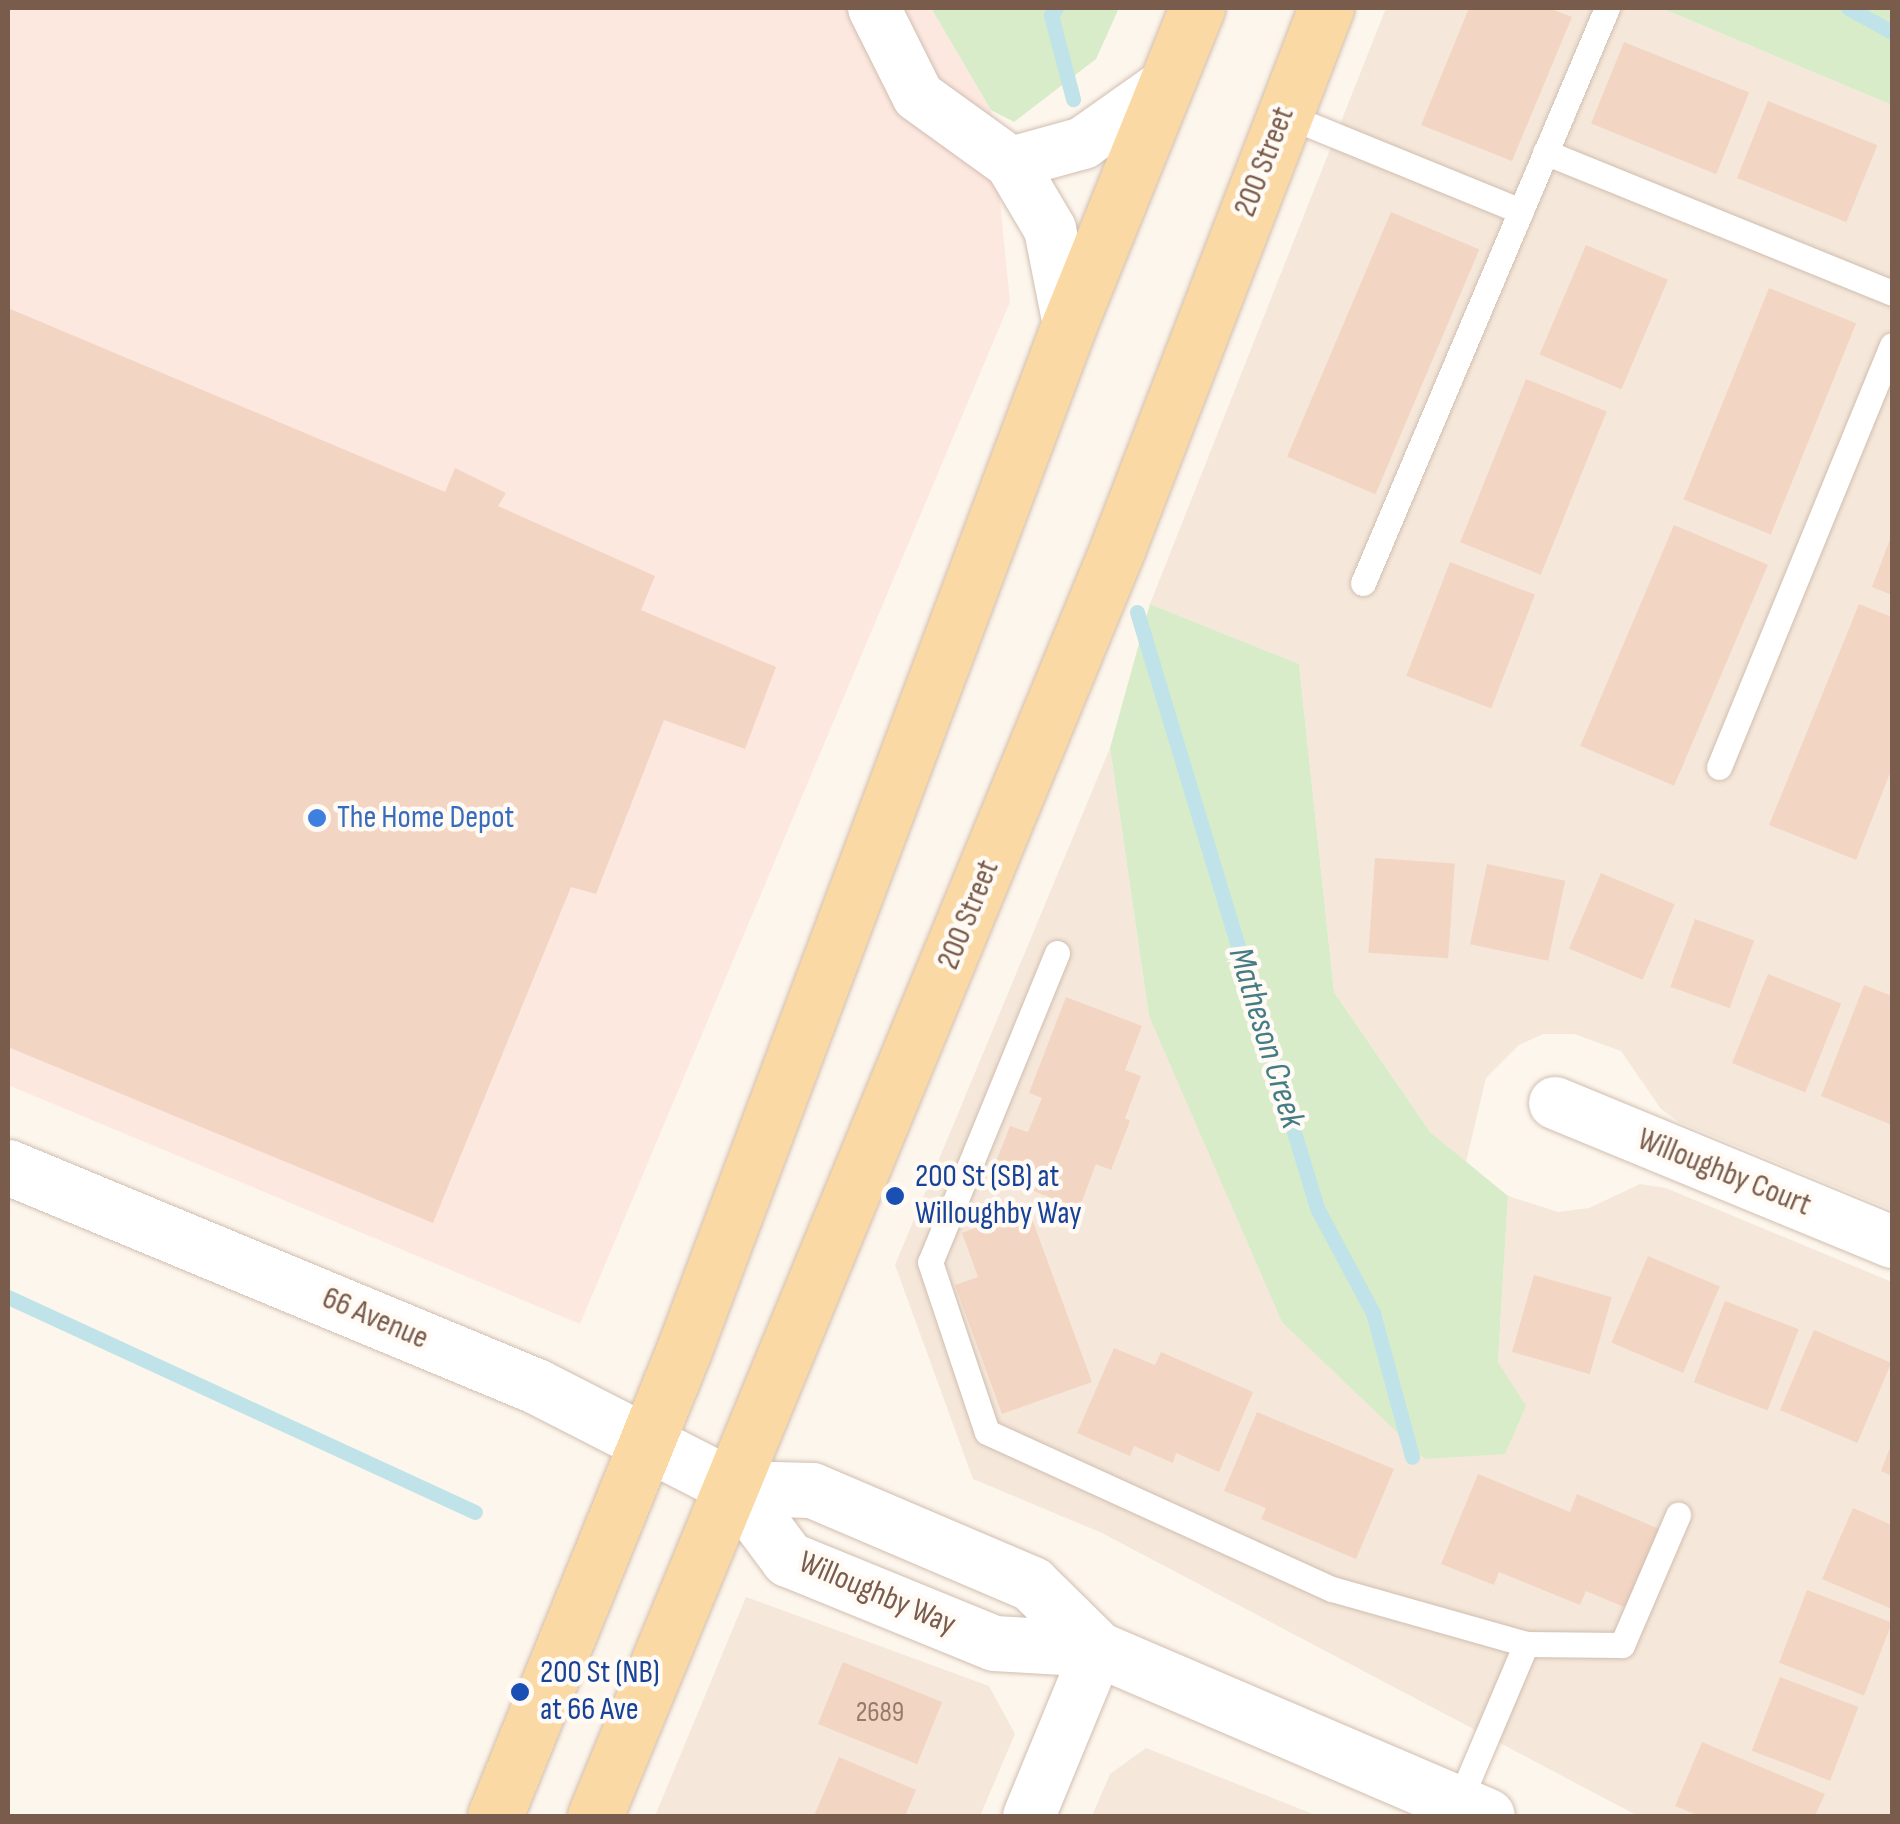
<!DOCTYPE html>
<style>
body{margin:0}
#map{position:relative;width:1900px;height:1824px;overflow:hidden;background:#fdf6ec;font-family:"Sofia Sans Condensed",sans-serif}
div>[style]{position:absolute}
.residential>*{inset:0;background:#f5e8da}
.commercial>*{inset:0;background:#fde8e0}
.green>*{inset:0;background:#d8ecc9}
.stream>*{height:15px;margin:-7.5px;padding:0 7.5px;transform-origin:7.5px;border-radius:7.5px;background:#bfe3e8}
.building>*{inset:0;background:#f3d5c3;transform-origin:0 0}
.roads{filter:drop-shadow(0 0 2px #d1beb0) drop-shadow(0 0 2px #d1beb0)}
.lane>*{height:25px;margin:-12.5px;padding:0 12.5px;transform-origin:12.5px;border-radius:12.5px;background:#fff}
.street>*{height:52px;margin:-26px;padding:0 26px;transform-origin:26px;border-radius:26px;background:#fff}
.secondary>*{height:55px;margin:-27.5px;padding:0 27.5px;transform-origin:27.5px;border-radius:27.5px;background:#fff}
.primary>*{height:55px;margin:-27.5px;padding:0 27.5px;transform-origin:27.5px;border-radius:27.5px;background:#fbd9a5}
.dots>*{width:28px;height:28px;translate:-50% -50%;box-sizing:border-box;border:5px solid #fffaf3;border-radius:50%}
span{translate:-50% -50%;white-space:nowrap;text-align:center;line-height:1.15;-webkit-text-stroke:9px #fffaf3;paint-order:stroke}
.number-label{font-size:28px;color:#987a6a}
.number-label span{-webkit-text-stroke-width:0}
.street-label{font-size:32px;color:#7a5c4d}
.shop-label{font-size:32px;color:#366cbe}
.left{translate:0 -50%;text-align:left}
.transit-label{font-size:32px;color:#164399}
.water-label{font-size:35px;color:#437c86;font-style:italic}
.frame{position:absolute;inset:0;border:10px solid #7a5c4d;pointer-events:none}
</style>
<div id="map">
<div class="residential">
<i style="clip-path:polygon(1386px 8px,1661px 8px,1892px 105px,1892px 1210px,1679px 1122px,1661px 1109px,1621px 1051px,1574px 1034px,1543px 1034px,1519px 1045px,1486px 1078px,1466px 1162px,1430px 1132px,1334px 992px,1299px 664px,1150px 604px)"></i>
<i style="clip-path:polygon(1110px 748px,1149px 1016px,1498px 1362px,1508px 1196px,1558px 1212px,1589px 1208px,1640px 1184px,1666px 1188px,1892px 1282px,1892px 1816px,1638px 1816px,1102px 1533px,973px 1479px,895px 1265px)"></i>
<i style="clip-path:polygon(746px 1597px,989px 1686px,1015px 1734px,980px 1816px,655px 1816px)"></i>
<i style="clip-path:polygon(1146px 1748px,1318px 1816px,1092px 1816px,1110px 1774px)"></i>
</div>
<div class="commercial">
<i style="clip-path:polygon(8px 8px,931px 8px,991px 110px,1010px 302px,580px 1324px,8px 1085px)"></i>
</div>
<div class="green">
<i style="clip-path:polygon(931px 8px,1119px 8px,1096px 59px,1014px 122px,991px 110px)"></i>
<i style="clip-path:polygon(1661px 8px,1892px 8px,1892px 105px)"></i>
<i style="clip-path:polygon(1150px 604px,1299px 664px,1334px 992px,1430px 1132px,1508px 1196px,1498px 1362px,1526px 1406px,1505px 1454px,1425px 1459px,1282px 1322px,1149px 1016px,1110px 748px)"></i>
</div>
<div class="stream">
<i style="left:1056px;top:8px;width:9px;rotate:126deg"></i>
<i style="left:1051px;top:15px;width:87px;rotate:75.3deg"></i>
<i style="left:1848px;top:8px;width:50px;rotate:28.6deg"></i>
<i style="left:1137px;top:612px;width:623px;rotate:73.19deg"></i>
<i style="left:1317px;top:1208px;width:119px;rotate:61.9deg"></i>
<i style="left:1373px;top:1313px;width:149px;rotate:74.8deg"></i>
<i style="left:8px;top:1297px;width:514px;rotate:24.72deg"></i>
</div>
<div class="building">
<i style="clip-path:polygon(1469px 8px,1549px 8px,1572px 17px,1512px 161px,1421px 125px)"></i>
<i style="left:1624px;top:42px;width:135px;height:88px;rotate:22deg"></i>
<i style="left:1768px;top:101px;width:118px;height:83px;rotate:22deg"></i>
<i style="left:1391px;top:212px;width:96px;height:266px;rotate:23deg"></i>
<i style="left:1586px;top:245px;width:89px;height:119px;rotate:23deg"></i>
<i style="left:1769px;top:288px;width:94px;height:228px;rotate:22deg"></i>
<i style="clip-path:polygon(8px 308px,445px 492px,455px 468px,506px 493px,498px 506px,655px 576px,641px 610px,776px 667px,745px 749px,664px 720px,596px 894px,571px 887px,433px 1223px,8px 1047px)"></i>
<i style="left:1526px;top:379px;width:87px;height:176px;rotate:22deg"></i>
<i style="left:1674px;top:525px;width:102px;height:240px;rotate:23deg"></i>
<i style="clip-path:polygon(1892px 534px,1892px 595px,1872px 587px)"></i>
<i style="left:1450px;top:562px;width:91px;height:122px;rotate:21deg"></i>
<i style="clip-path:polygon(1859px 604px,1892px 617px,1892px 768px,1856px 860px,1769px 825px)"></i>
<i style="left:1375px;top:858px;width:80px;height:95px;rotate:4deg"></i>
<i style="left:1487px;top:864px;width:80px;height:82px;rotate:12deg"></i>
<i style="left:1601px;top:873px;width:80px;height:82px;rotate:23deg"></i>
<i style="left:1695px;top:919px;width:63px;height:72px;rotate:20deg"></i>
<i style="left:1768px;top:974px;width:79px;height:96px;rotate:22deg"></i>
<i style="clip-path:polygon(1864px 985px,1892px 996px,1892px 1125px,1821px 1096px)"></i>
<i style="clip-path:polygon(1066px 997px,1142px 1026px,1125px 1070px,1141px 1076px,1125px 1118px,1130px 1121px,1111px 1170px,1096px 1164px,1079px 1209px,991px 1174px,1010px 1126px,1028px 1132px,1042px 1098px,1029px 1093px)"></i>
<i style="clip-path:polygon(1028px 1208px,1092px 1382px,1002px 1414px,955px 1285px,978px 1277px,962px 1233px)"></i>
<i style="left:1648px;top:1256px;width:78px;height:94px;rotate:23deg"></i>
<i style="left:1534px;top:1275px;width:81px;height:80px;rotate:16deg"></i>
<i style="left:1725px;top:1301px;width:79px;height:87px;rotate:21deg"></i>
<i style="left:1814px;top:1330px;width:84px;height:87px;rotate:23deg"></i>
<i style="clip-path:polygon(1114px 1348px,1155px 1365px,1161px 1352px,1253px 1392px,1219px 1472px,1176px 1453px,1173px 1463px,1134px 1446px,1130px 1456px,1077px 1433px)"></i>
<i style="clip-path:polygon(1257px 1412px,1394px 1469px,1356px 1559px,1261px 1519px,1266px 1508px,1224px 1491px)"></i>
<i style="clip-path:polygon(1892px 1442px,1892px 1476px,1881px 1471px)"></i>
<i style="clip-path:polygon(1478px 1474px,1570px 1512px,1577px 1494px,1664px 1531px,1631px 1610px,1586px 1591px,1580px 1605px,1499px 1572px,1494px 1585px,1441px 1564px)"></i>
<i style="clip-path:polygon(1853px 1508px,1892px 1525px,1892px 1609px,1822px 1579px)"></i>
<i style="left:1807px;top:1590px;width:91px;height:78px;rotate:21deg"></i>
<i style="left:843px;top:1662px;width:107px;height:67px;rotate:22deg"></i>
<i style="left:1780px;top:1677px;width:84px;height:79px;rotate:21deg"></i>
<i style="clip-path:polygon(1702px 1742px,1825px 1794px,1815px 1816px,1700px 1816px,1675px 1806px)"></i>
<i style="clip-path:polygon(839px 1757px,916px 1790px,905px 1816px,814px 1816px)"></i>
</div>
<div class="roads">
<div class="lane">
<i style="left:1283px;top:114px;width:257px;rotate:22.2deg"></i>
<i style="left:1545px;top:152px;width:375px;rotate:22.1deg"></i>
<i style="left:1363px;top:583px;width:625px;rotate:-67.01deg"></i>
<i style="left:1719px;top:767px;width:456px;rotate:-67.7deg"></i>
<i style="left:1057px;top:953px;width:334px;rotate:112.3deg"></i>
<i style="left:930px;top:1262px;width:179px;rotate:71.5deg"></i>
<i style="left:987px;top:1432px;width:379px;rotate:24.5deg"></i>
<i style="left:1332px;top:1589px;width:202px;rotate:15.8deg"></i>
<i style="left:1526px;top:1644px;width:96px;rotate:0.6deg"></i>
<i style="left:1622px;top:1645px;width:142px;rotate:-66.7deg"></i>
<i style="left:1458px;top:1804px;width:174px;rotate:-67deg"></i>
</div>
<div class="street">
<i style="left:874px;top:8px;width:98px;rotate:63.4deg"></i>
<i style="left:918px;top:96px;width:115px;rotate:35.8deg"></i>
<i style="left:1069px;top:325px;width:98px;rotate:-101.2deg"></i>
<i style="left:1050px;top:229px;width:77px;rotate:-120.6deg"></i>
<i style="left:1011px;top:163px;width:75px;rotate:-15.5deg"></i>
<i style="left:1083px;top:143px;width:100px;rotate:-35.3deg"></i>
<i style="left:1555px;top:1103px;width:365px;rotate:22.4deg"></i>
<i style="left:1029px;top:1816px;width:181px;rotate:-67.6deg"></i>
</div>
<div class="secondary">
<i style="left:8px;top:1167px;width:572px;rotate:22.53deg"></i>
<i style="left:536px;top:1386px;width:224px;rotate:27.1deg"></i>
<i style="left:735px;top:1488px;width:77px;rotate:1.5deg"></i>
<i style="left:812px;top:1490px;width:239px;rotate:23.1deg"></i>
<i style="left:1032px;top:1584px;width:93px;rotate:44.6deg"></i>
<i style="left:735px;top:1488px;width:89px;rotate:53.3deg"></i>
<i style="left:788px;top:1559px;width:222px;rotate:22.2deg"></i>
<i style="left:994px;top:1643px;width:104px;rotate:3.3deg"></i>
<i style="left:1098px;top:1649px;width:423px;rotate:23.2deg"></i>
</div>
<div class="primary">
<i style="left:495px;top:1816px;width:503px;rotate:-67.92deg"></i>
<i style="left:684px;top:1350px;width:1095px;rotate:-69.41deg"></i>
<i style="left:1069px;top:325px;width:342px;rotate:-68deg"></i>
<i style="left:595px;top:1816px;width:1369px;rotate:-67.59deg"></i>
<i style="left:1117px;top:550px;width:581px;rotate:-68.91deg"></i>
</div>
</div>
<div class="dots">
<i style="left:317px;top:818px;background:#3f7fe0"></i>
<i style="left:895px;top:1196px;background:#1a4fb4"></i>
<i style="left:520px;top:1692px;background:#1a4fb4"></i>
</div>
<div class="number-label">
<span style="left:880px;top:1713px">2689</span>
</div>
<div class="street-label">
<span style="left:1265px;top:162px;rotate:-69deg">200 Street</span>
<span style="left:969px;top:915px;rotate:-68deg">200 Street</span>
<span style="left:1724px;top:1173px;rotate:22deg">Willoughby Court</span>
<span style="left:375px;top:1319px;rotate:23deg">66 Avenue</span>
<span style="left:877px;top:1594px;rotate:23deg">Willoughby Way</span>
</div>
<div class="shop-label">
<span class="left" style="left:337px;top:818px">The Home Depot</span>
</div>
<div class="transit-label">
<span class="left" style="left:915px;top:1196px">200 St (SB) at<br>Willoughby Way</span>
<span class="left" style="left:540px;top:1692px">200 St (NB)<br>at 66 Ave</span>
</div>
<div class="water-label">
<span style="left:1266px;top:1038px;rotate:73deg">Matheson Creek</span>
</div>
<div class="frame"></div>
</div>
